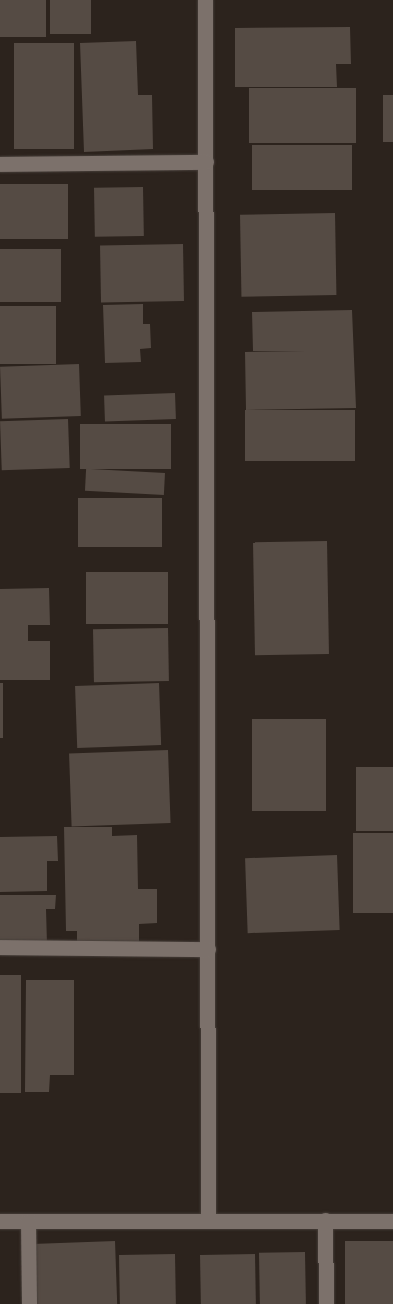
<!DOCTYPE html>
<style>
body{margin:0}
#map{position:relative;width:393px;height:1304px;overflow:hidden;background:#2c231d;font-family:Arial,sans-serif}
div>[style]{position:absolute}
.building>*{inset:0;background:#554b44;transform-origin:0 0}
.roads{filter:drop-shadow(0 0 1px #473f3a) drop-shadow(0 0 1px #473f3a)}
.minor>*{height:15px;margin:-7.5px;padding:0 7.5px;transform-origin:7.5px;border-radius:7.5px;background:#7c716b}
span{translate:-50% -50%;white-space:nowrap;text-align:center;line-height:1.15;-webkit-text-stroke:4px #2c231d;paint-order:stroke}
</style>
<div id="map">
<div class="building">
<i style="left:0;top:0;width:46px;height:37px"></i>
<i style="left:50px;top:0;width:41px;height:34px"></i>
<i style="clip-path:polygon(350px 27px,351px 64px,336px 64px,337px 87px,235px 87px,235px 28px)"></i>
<i style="clip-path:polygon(136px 41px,138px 95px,152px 95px,153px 149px,84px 152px,80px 43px)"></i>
<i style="left:14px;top:43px;width:60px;height:106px"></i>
<i style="left:249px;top:88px;width:107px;height:55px"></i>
<i style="left:383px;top:95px;width:10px;height:47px"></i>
<i style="left:252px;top:145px;width:100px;height:45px"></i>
<i style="left:0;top:184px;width:68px;height:55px"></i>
<i style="left:143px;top:187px;width:49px;height:49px;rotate:89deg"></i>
<i style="left:335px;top:213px;width:82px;height:95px;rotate:89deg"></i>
<i style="left:183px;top:244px;width:57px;height:83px;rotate:89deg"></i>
<i style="left:0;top:249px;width:61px;height:53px"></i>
<i style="clip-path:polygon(143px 304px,143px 324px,150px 324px,151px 348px,140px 349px,141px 362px,105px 363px,103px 305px)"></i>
<i style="left:0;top:306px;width:56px;height:58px"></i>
<i style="clip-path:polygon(352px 310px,356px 408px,246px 410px,245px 352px,306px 351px,253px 351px,252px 312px)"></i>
<i style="left:79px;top:364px;width:52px;height:79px;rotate:88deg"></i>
<i style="left:175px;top:393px;width:26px;height:71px;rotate:88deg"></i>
<i style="left:355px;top:410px;width:51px;height:110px;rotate:90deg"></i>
<i style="left:68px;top:419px;width:49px;height:68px;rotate:88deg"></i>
<i style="left:171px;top:424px;width:45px;height:91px;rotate:90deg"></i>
<i style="left:165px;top:473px;width:22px;height:79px;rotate:93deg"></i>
<i style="left:162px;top:498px;width:49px;height:84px;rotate:90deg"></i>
<i style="left:327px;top:541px;width:113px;height:74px;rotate:89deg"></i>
<i style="left:168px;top:572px;width:52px;height:82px;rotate:90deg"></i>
<i style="clip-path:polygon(49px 588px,50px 625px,28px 625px,28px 641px,50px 641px,50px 680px,0 680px,0 589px)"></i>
<i style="left:168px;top:628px;width:53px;height:75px;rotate:89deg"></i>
<i style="left:0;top:683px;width:3px;height:55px"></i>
<i style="left:159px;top:683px;width:62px;height:84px;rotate:88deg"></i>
<i style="left:252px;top:719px;width:74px;height:92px"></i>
<i style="left:168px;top:750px;width:73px;height:99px;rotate:88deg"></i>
<i style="left:356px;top:767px;width:37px;height:64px"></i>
<i style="clip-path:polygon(64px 827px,112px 827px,112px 836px,137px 835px,138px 889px,157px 889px,157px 923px,139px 924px,139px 944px,77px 945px,77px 931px,66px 931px)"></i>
<i style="left:353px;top:833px;width:40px;height:80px"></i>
<i style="clip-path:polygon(57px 836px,58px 861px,47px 861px,47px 891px,0 892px,0 837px)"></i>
<i style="left:337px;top:855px;width:75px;height:92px;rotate:88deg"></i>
<i style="clip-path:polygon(0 895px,56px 895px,55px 909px,46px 909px,47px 944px,0 944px)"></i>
<i style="left:0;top:975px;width:21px;height:118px"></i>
<i style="clip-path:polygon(26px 980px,74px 980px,74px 1075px,50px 1075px,49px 1092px,25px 1092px)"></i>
<i style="left:115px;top:1241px;width:63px;height:83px;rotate:88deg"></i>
<i style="left:345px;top:1241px;width:48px;height:63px"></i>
<i style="left:305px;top:1252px;width:52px;height:46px;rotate:89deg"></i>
<i style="left:175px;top:1254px;width:50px;height:56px;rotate:89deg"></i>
<i style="left:255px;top:1254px;width:50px;height:55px;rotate:89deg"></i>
</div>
<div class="roads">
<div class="minor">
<i style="left:205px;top:0;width:1220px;rotate:89.86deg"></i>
<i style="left:0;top:164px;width:206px;rotate:-0.6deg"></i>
<i style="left:0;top:947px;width:208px;rotate:0.6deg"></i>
<i style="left:325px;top:1220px;width:84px;rotate:89.3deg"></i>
<i style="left:0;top:1221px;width:393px"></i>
<i style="left:28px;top:1221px;width:83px;rotate:89.3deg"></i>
</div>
</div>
</div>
